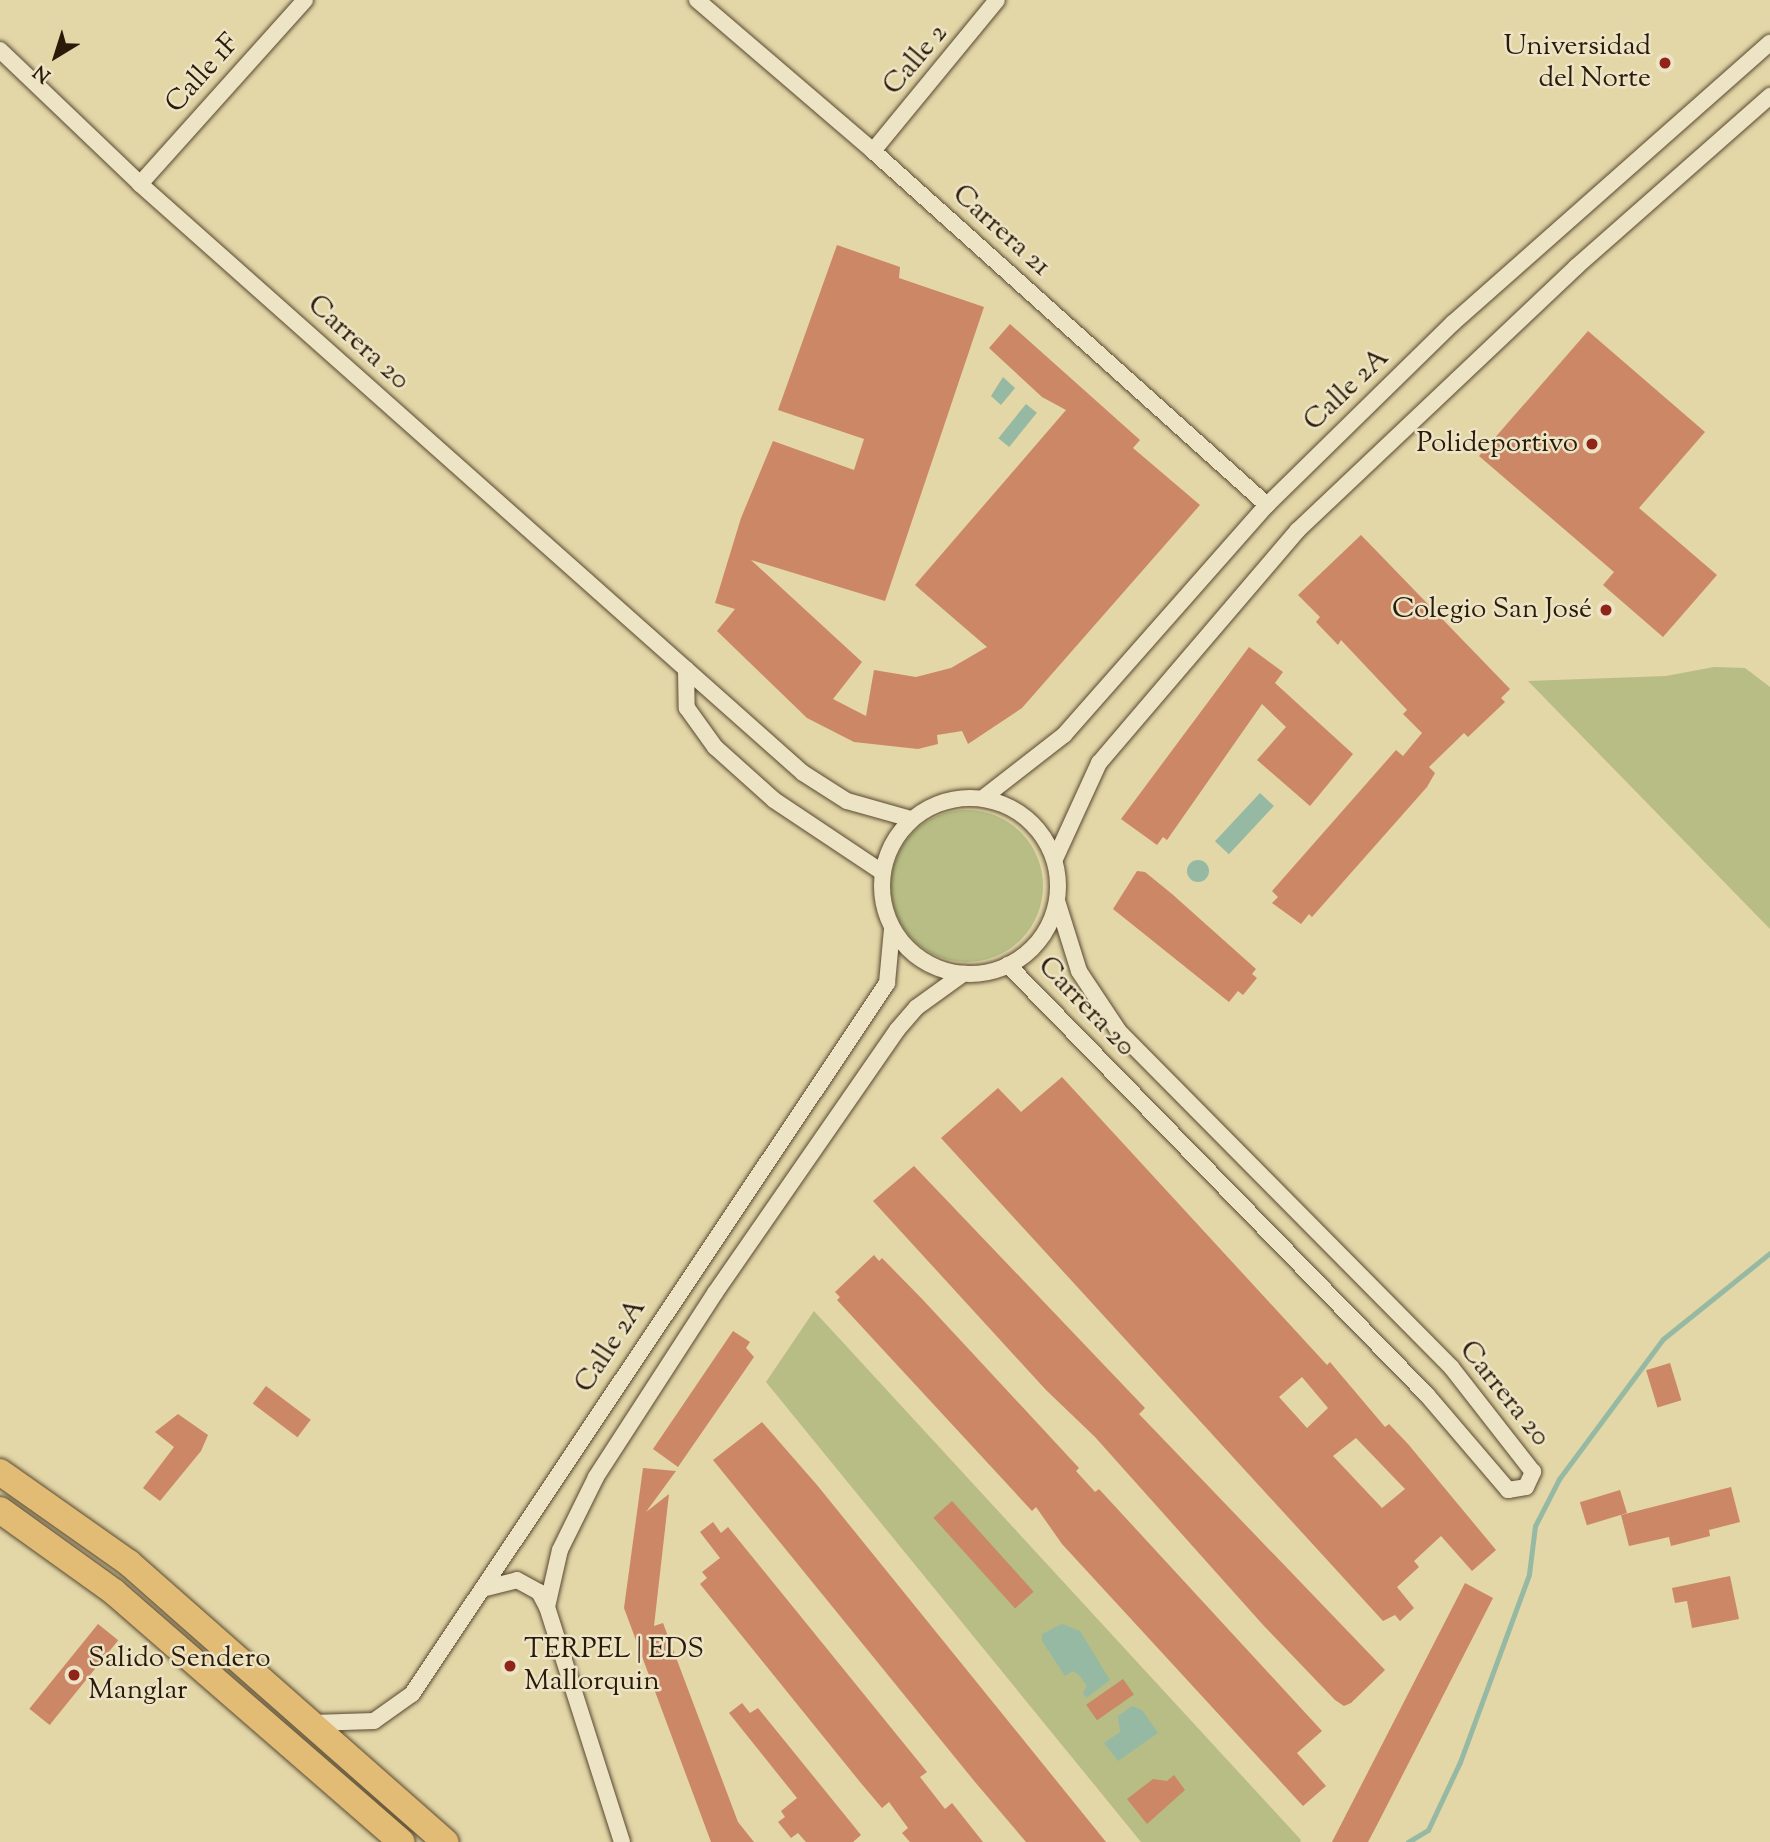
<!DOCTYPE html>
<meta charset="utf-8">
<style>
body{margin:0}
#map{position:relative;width:1770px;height:1842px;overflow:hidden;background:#e3d6a7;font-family:"Sorts Mill Goudy",serif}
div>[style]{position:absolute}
.green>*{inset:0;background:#b7bd85}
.round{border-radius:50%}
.water>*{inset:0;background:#96b9a4;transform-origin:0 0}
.stream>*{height:5px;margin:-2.5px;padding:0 2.5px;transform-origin:2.5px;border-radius:2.5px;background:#96b9a4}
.building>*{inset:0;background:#cc8767;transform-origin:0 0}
.roads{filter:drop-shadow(0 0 2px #584930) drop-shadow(0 0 2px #584930)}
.minor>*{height:16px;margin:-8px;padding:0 8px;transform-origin:8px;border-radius:8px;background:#ede4c6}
.minor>.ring{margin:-8px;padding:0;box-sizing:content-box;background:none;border:16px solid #ede4c6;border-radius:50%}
.trunk>*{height:26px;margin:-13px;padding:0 13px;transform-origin:13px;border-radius:13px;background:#e2bb74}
.dots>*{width:19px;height:19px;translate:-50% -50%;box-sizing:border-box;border:4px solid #ede4c6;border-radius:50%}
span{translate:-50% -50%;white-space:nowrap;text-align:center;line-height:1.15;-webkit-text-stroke:5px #ede4c6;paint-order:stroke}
.poi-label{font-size:28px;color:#2a1a09}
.right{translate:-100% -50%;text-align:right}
.left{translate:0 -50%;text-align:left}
.street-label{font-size:28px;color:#2a1a09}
.north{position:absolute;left:21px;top:21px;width:70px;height:70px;-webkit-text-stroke:5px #ede4c6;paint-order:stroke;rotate:218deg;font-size:19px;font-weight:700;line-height:28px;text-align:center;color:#2a1a09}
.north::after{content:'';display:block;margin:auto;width:24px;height:32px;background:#2a1a09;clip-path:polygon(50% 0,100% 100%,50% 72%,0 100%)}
</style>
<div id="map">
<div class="green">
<i style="clip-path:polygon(1714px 667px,1745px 668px,1770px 687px,1770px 929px,1528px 681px,1666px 676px)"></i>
<i class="round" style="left:891px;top:810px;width:152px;height:152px"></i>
<i style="clip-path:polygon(814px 1311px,1301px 1840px,1300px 1842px,1141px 1842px,766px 1382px)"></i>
</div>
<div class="water">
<i style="clip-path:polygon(1003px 377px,1015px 388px,1001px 405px,991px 396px)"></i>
<i style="left:1026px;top:404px;width:14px;height:44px;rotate:39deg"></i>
<i style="left:1260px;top:793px;width:19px;height:66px;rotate:43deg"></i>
<i class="round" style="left:1187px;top:860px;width:22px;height:22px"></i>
<i style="clip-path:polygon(1062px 1624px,1080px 1631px,1110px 1680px,1086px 1698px,1083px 1693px,1087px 1686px,1079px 1675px,1073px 1671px,1065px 1676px,1042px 1641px,1042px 1634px)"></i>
<i style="clip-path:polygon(1132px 1706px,1142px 1710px,1158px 1733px,1118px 1761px,1104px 1743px,1120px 1732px,1118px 1716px)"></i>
</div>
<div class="stream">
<i style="left:1408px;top:1842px;width:23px;rotate:-31deg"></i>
<i style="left:1428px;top:1830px;width:75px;rotate:-64.8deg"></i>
<i style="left:1460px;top:1762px;width:200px;rotate:-69.8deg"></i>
<i style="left:1529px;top:1574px;width:48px;rotate:-82.9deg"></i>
<i style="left:1535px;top:1526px;width:53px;rotate:-62.9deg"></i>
<i style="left:1559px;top:1479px;width:174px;rotate:-53.4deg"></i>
<i style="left:1663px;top:1339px;width:137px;rotate:-38.8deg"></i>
</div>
<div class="building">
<i style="clip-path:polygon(837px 245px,900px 267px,899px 278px,984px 307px,885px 601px,751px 560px,862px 662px,833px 699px,866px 716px,874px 670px,916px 677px,951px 668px,987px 647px,915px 585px,1066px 410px,1042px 397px,989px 348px,1010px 324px,1140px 440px,1133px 448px,1200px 505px,1022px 708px,968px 744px,962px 731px,937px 735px,938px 744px,918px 749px,854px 742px,807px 718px,717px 631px,735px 609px,715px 603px,741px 518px,773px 441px,854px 470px,864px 439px,778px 410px)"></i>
<i style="clip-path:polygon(1588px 331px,1705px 432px,1639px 508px,1717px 575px,1663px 637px,1603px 585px,1614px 572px,1479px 456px)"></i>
<i style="clip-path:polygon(1361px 535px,1510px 689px,1501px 698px,1505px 702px,1468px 737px,1464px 733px,1429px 767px,1435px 773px,1427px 787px,1312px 917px,1309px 914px,1301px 924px,1272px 903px,1278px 897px,1272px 891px,1396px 750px,1403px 756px,1422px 733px,1403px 714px,1407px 710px,1341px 640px,1338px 645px,1316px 622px,1320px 617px,1298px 595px)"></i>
<i style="clip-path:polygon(1249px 647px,1283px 672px,1275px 683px,1353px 754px,1310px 806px,1257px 760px,1286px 727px,1262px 704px,1167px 840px,1163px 837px,1157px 845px,1121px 819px)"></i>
<i style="clip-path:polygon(1137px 871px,1145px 872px,1172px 894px,1256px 969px,1252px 974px,1257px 978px,1243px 995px,1238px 991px,1229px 1002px,1113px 909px)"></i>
<i style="clip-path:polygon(evenodd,1062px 1077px,1327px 1365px,1330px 1362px,1385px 1427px,1389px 1424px,1408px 1444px,1496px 1550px,1472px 1571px,1441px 1536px,1414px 1561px,1419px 1567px,1397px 1587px,1414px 1608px,1400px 1621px,1395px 1615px,1383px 1621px,941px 1138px,998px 1088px,1021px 1112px,1062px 1077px,1302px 1377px,1328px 1408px,1307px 1428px,1279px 1397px,1302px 1377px,1062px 1077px,1356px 1438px,1405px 1489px,1382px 1508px,1333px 1456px,1356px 1438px)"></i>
<i style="clip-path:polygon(914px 1166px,1145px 1408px,1139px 1414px,1385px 1670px,1351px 1703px,1344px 1706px,1335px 1700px,1264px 1626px,1095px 1437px,1046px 1390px,873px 1201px)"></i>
<i style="clip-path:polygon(874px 1255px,879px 1261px,882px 1258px,924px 1301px,1079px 1468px,1076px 1471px,1095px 1492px,1099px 1489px,1322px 1731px,1297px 1753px,1326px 1786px,1303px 1806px,1062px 1544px,1036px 1507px,1032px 1511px,837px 1300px,840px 1297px,835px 1292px)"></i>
<i style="clip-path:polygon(733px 1331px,750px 1342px,746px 1348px,754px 1357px,678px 1467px,653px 1449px)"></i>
<i style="left:1670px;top:1363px;width:39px;height:25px;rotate:73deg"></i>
<i style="left:266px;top:1386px;width:56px;height:22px;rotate:37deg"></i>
<i style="clip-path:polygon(178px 1414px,208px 1435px,201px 1451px,160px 1501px,143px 1488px,174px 1447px,155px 1432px)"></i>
<i style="clip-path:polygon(762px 1422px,817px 1485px,1106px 1842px,1026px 1842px,975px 1782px,713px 1460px)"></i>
<i style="clip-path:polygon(643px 1468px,676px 1471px,646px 1512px,669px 1494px,654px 1626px,663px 1623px,738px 1822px,754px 1842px,711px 1842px,624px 1608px)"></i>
<i style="clip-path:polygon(1731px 1487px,1740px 1522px,1709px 1530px,1710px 1536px,1671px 1546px,1669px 1537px,1629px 1546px,1621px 1515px)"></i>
<i style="left:1620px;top:1490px;width:24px;height:42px;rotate:73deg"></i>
<i style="left:952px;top:1501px;width:122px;height:25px;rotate:48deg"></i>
<i style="clip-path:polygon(713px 1522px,721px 1533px,728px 1527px,927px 1772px,920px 1777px,945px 1809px,952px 1803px,983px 1842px,910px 1842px,902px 1833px,908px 1828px,889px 1802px,882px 1808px,860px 1782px,700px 1584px,707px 1578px,702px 1572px,720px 1558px,700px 1532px)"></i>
<i style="clip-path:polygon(1730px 1576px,1739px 1619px,1692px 1628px,1687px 1601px,1675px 1603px,1672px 1588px)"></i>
<i style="clip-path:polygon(1465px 1583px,1493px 1598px,1378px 1823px,1368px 1842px,1332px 1842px)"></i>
<i style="left:98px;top:1624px;width:26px;height:109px;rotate:39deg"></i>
<i style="left:1123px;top:1679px;width:19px;height:45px;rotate:55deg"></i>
<i style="clip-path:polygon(742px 1703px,750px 1713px,758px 1708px,861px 1835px,853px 1842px,806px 1842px,798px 1833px,791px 1838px,778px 1822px,785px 1817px,781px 1811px,797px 1798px,729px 1713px)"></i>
<i style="clip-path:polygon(1174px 1775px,1185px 1790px,1147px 1824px,1127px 1799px,1153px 1779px,1167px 1781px)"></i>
</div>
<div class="roads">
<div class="minor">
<i style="left:697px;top:0;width:232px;rotate:40.6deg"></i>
<i style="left:873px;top:151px;width:530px;rotate:41.94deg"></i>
<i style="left:0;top:50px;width:194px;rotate:43.7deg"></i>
<i style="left:140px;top:184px;width:887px;rotate:41.62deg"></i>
<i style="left:803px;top:773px;width:52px;rotate:32.5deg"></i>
<i style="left:847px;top:801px;width:66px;rotate:15.7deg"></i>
<i style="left:873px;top:151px;width:195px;rotate:-50.6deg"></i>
<i style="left:140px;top:184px;width:247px;rotate:-48.1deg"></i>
<i style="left:686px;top:669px;width:39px;rotate:89deg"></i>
<i style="left:687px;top:708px;width:48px;rotate:54.3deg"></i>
<i style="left:715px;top:747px;width:79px;rotate:41.9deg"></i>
<i style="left:774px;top:800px;width:130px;rotate:33.7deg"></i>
<i class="ring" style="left:882px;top:798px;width:160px;height:160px"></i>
<i style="left:983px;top:798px;width:103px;rotate:-37.9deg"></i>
<i style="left:1064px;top:735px;width:307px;rotate:-48.6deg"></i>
<i style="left:1267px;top:505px;width:260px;rotate:-44.4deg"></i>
<i style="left:1453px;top:323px;width:423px;rotate:-41.5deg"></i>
<i style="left:1055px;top:859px;width:106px;rotate:-65.4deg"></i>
<i style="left:1099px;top:763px;width:306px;rotate:-49.5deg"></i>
<i style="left:1298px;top:530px;width:383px;rotate:-43.4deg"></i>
<i style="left:1576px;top:267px;width:259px;rotate:-41.4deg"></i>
<i style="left:1008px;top:965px;width:600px;rotate:45.74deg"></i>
<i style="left:1427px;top:1395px;width:125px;rotate:49.5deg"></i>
<i style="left:1508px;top:1490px;width:18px;rotate:-9deg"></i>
<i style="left:1526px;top:1487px;width:17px;rotate:-65deg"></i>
<i style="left:1533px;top:1472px;width:133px;rotate:-128deg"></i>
<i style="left:1451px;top:1367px;width:474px;rotate:-134.7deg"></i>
<i style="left:1118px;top:1030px;width:71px;rotate:-123.5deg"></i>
<i style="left:1079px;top:971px;width:73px;rotate:-107.4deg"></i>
<i style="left:482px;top:1589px;width:36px;rotate:-14deg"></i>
<i style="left:517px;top:1580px;width:25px;rotate:29deg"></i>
<i style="left:539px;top:1592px;width:17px;rotate:62deg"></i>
<i style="left:313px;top:1723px;width:61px;rotate:-1.9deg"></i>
<i style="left:374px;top:1721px;width:47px;rotate:-35.4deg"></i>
<i style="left:412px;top:1694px;width:855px;rotate:-56.25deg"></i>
<i style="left:887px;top:983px;width:54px;rotate:-84.7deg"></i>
<i style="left:622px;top:1842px;width:247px;rotate:-107.7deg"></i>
<i style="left:547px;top:1607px;width:58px;rotate:-77.2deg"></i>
<i style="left:560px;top:1550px;width:81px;rotate:-63.7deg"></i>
<i style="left:596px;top:1477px;width:219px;rotate:-57.1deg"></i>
<i style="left:715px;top:1293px;width:320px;rotate:-55.3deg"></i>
<i style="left:897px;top:1030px;width:30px;rotate:-49deg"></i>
<i style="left:917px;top:1007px;width:57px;rotate:-35.7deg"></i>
</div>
<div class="trunk">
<i style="left:0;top:1472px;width:158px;rotate:35.2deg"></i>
<i style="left:129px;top:1563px;width:422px;rotate:41.4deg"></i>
<i style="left:0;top:1510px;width:140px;rotate:35.7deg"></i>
<i style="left:114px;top:1592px;width:381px;rotate:41deg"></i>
</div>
</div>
<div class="dots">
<i style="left:1665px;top:63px;background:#8f2418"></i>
<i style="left:1592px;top:444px;background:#8f2418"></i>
<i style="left:1606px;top:610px;background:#8f2418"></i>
<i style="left:510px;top:1666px;background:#8f2418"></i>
<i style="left:74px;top:1675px;background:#8f2418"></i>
</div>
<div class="poi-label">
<span class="right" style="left:1651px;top:63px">Universidad<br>del Norte</span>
<span class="right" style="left:1578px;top:444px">Polideportivo</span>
<span class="right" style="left:1592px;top:610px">Colegio San José</span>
<span class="left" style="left:524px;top:1666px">TERPEL | EDS<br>Mallorquin</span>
<span class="left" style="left:88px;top:1675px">Salido Sendero<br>Manglar</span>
</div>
<div class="street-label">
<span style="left:916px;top:60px;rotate:-50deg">Calle 2</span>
<span style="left:203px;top:74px;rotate:-48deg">Calle 1F</span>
<span style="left:1001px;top:231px;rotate:42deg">Carrera 21</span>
<span style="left:358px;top:343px;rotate:42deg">Carrera 20</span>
<span style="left:1347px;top:390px;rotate:-44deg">Calle 2A</span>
<span style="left:1086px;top:1007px;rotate:46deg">Carrera 20</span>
<span style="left:611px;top:1346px;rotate:-57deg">Calle 2A</span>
<span style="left:1504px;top:1394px;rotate:51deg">Carrera 20</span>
</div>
<div class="north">N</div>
</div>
